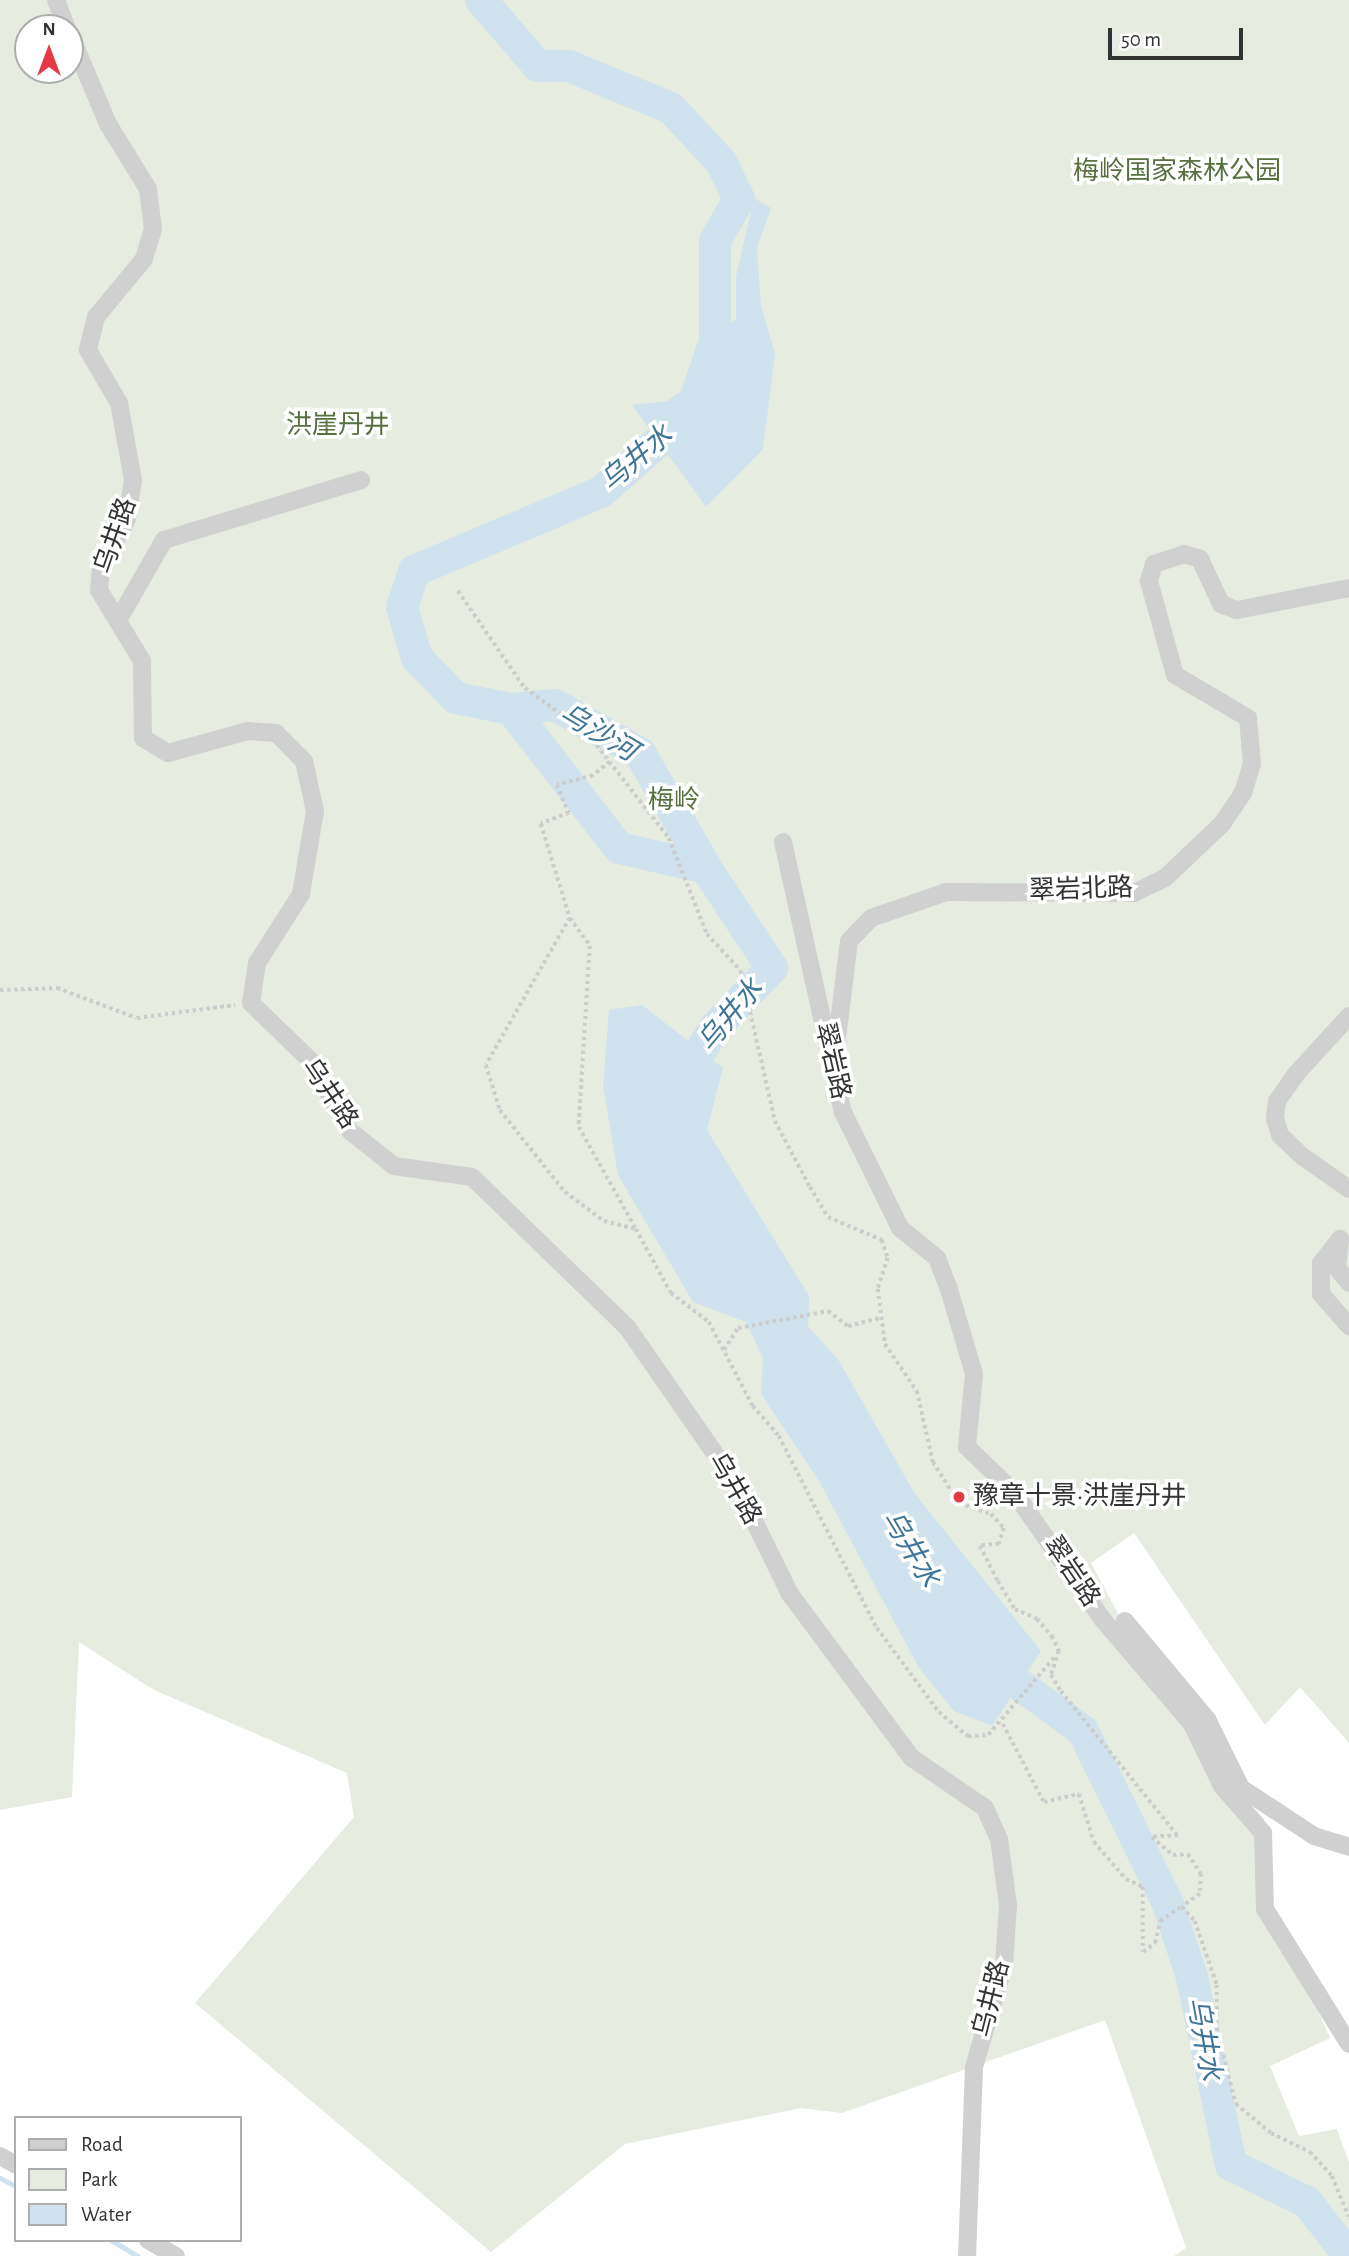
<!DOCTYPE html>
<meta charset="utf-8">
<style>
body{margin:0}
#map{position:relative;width:1349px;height:2256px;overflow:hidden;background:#fff;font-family:"Alegreya Sans","Noto Sans SC",sans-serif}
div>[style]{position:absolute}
.green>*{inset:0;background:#e6ecdf}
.water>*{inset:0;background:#cfe2ee}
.stream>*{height:5px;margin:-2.5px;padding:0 2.5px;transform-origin:2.5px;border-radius:2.5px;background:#cfe2ee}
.river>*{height:32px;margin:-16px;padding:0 16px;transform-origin:16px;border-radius:16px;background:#cfe2ee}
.path>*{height:3.5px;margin-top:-1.75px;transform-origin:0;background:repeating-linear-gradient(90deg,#cdcdcd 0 3.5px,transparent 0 7px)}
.minor>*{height:18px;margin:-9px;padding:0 9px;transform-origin:9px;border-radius:9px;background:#d0d0d0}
.dots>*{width:19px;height:19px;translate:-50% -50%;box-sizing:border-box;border:4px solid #fff;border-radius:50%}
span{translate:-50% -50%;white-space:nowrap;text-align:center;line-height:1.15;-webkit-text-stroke:7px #fff;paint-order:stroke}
.park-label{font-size:26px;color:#56703f}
.street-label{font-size:26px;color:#333}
.poi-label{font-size:26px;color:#333}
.left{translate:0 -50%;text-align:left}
.water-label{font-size:28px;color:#3f7597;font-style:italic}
.legend{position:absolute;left:14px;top:2116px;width:228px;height:126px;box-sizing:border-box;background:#fff;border:2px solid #adadad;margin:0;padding:9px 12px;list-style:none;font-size:21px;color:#333}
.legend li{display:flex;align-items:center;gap:14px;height:35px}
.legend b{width:35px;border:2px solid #adadad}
.north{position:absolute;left:14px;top:14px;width:70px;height:70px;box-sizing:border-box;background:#fff;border:2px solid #adadad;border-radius:50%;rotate:0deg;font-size:19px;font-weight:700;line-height:28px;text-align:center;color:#333}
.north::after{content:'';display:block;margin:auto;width:24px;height:32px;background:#e63946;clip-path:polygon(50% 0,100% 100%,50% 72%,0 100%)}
.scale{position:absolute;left:1108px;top:28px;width:135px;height:32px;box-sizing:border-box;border:4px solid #333;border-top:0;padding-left:9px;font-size:21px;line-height:24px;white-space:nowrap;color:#333;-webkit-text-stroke:5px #fff;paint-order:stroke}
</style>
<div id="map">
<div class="green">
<i style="clip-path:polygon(evenodd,0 0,1349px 0,1349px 1743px,1300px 1687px,1265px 1725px,1134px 1533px,1091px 1563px,1136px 1647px,1214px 1763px,1264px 1819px,1273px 1907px,1330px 2038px,1270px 2066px,1299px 2136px,1337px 2129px,1349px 2163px,1349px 2256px,1174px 2256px,1186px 2248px,1105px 2020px,842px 2113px,801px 2108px,625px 2144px,491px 2252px,195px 2003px,354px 1817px,347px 1773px,154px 1690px,79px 1642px,72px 1797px,0 1810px,0 0,28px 28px,70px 28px,70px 70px,28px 70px,28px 28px)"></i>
</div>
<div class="water">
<i style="clip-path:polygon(754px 198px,771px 208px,757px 248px,761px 305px,775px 354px,763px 449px,706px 507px,632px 405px,667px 401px,681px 391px,697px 344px,736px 320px,736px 277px)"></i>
<i style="clip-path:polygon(642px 1005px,723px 1068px,707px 1130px,809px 1296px,808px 1326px,839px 1361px,915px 1494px,1041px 1651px,992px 1726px,954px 1711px,919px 1668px,819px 1481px,761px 1394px,763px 1358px,746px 1322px,693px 1302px,618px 1175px,603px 1086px,609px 1010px)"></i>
</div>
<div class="stream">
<i style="left:0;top:2178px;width:18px;rotate:27deg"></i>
<i style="left:111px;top:2240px;width:31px;rotate:31deg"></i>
</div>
<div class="river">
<i style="left:481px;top:0;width:87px;rotate:49.2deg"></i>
<i style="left:538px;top:66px;width:31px"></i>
<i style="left:569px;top:66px;width:110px;rotate:22.4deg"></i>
<i style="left:671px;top:108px;width:74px;rotate:47.2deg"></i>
<i style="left:721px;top:162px;width:41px;rotate:64.1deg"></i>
<i style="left:739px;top:199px;width:48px;rotate:119.7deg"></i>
<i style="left:715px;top:241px;width:101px;rotate:90deg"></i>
<i style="left:715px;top:342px;width:74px;rotate:108.2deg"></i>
<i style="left:692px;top:412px;width:121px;rotate:138.7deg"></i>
<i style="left:601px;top:492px;width:203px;rotate:157.1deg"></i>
<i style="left:414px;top:571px;width:38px;rotate:108deg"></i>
<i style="left:402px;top:607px;width:53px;rotate:73.6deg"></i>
<i style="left:417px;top:658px;width:56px;rotate:45.7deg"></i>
<i style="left:456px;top:698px;width:56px;rotate:11.3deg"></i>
<i style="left:511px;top:709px;width:176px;rotate:52.2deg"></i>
<i style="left:619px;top:848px;width:89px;rotate:12.9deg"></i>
<i style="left:706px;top:868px;width:120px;rotate:56.6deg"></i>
<i style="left:772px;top:968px;width:81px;rotate:134deg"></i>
<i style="left:716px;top:1026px;width:70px;rotate:121.7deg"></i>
<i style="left:511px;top:709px;width:44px;rotate:-5.2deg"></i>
<i style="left:555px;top:705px;width:98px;rotate:29.5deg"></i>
<i style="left:640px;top:753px;width:133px;rotate:60.1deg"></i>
<i style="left:986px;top:1660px;width:120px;rotate:36.2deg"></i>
<i style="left:1083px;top:1731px;width:193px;rotate:63.8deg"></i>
<i style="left:1168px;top:1904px;width:77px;rotate:71.8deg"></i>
<i style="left:1192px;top:1977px;width:192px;rotate:78.3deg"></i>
<i style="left:1231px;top:2165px;width:85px;rotate:26deg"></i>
<i style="left:1307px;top:2202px;width:68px;rotate:52.1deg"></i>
</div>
<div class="path">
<i style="left:458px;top:591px;width:118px;rotate:55.4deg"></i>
<i style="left:525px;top:688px;width:78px;rotate:36.1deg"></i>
<i style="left:588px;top:734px;width:132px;rotate:52.1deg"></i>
<i style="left:669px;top:838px;width:103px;rotate:68.4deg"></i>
<i style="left:707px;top:934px;width:50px;rotate:47.4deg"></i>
<i style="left:741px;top:971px;width:154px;rotate:77.2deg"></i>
<i style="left:775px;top:1121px;width:75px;rotate:62.1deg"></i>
<i style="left:810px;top:1187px;width:35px;rotate:59deg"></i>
<i style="left:828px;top:1217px;width:59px;rotate:23.1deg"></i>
<i style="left:882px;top:1240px;width:19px;rotate:72deg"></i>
<i style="left:888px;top:1258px;width:33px;rotate:108deg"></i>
<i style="left:878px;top:1289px;width:55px;rotate:82.7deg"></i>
<i style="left:885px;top:1344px;width:57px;rotate:55.8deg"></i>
<i style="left:917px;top:1391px;width:73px;rotate:77.3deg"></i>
<i style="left:933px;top:1462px;width:49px;rotate:57.6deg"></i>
<i style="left:959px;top:1503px;width:34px;rotate:19deg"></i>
<i style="left:991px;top:1514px;width:19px;rotate:47deg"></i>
<i style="left:1004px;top:1528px;width:17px;rotate:107deg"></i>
<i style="left:999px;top:1544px;width:19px;rotate:174deg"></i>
<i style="left:980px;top:1546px;width:39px;rotate:63deg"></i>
<i style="left:998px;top:1581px;width:33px;rotate:59deg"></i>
<i style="left:1015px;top:1609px;width:24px;rotate:24deg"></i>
<i style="left:1037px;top:1619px;width:23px;rotate:49deg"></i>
<i style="left:1052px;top:1636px;width:17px;rotate:65deg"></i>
<i style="left:1059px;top:1651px;width:25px;rotate:108deg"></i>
<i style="left:1051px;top:1675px;width:19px;rotate:58deg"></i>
<i style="left:1061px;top:1691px;width:186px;rotate:51.1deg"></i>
<i style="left:1178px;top:1836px;width:26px;rotate:178deg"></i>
<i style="left:1152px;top:1837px;width:28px;rotate:41deg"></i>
<i style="left:1173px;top:1855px;width:15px;rotate:-4deg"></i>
<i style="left:1188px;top:1854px;width:24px;rotate:57deg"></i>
<i style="left:1201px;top:1874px;width:20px;rotate:93deg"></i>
<i style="left:1200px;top:1894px;width:22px;rotate:144deg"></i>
<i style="left:1182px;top:1907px;width:19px;rotate:47deg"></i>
<i style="left:1195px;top:1921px;width:68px;rotate:71deg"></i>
<i style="left:1217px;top:1985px;width:43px;rotate:90deg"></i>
<i style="left:1217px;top:2028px;width:78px;rotate:76deg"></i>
<i style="left:1236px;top:2104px;width:45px;rotate:39.6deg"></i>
<i style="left:1271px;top:2133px;width:43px;rotate:26deg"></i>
<i style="left:1310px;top:2152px;width:33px;rotate:47deg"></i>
<i style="left:1332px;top:2176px;width:44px;rotate:67.5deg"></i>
<i style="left:610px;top:762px;width:22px;rotate:141deg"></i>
<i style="left:593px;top:776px;width:37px;rotate:166deg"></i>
<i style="left:557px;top:785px;width:30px;rotate:67deg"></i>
<i style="left:569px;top:813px;width:30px;rotate:159deg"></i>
<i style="left:541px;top:824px;width:98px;rotate:72.9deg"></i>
<i style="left:570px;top:918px;width:169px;rotate:119.7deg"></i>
<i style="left:486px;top:1065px;width:47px;rotate:72.7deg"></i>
<i style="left:500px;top:1110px;width:105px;rotate:51.6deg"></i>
<i style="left:565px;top:1192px;width:49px;rotate:36.6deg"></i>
<i style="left:604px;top:1221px;width:33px;rotate:14deg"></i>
<i style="left:636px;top:1229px;width:73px;rotate:61.3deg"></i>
<i style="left:671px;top:1293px;width:48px;rotate:37.3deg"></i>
<i style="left:709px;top:1322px;width:95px;rotate:62.4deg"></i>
<i style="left:753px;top:1406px;width:40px;rotate:49deg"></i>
<i style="left:779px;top:1436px;width:216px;rotate:63deg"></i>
<i style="left:877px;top:1628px;width:104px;rotate:53.6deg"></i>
<i style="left:939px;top:1712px;width:38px;rotate:40deg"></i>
<i style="left:968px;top:1736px;width:20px;rotate:-3deg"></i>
<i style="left:988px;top:1735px;width:105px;rotate:-49.6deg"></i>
<i style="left:570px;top:918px;width:34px;rotate:54deg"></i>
<i style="left:590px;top:946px;width:181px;rotate:93.5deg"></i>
<i style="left:579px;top:1127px;width:117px;rotate:60.8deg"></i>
<i style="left:0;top:990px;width:57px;rotate:-2deg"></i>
<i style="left:57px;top:988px;width:85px;rotate:20.6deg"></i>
<i style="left:137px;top:1018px;width:99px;rotate:-7.6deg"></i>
<i style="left:724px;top:1350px;width:26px;rotate:-58deg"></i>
<i style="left:738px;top:1328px;width:92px;rotate:-10.7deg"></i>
<i style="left:828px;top:1311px;width:25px;rotate:37deg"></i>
<i style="left:848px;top:1326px;width:33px;rotate:-14deg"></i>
<i style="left:1003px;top:1724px;width:88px;rotate:62.3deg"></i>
<i style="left:1044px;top:1802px;width:36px;rotate:-13deg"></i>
<i style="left:1079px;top:1794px;width:50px;rotate:72.6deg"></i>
<i style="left:1094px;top:1842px;width:49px;rotate:49.1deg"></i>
<i style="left:1126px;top:1879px;width:19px;rotate:25deg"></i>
<i style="left:1143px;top:1887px;width:65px;rotate:90deg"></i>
<i style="left:1143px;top:1952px;width:15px;rotate:-37deg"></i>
<i style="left:1155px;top:1943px;width:23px;rotate:-77deg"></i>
<i style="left:1160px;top:1921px;width:25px;rotate:-34deg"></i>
</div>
<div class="minor">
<i style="left:56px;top:0;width:30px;rotate:69deg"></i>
<i style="left:70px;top:34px;width:98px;rotate:67.1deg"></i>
<i style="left:108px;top:124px;width:76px;rotate:58.4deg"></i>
<i style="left:148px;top:189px;width:40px;rotate:82.9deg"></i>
<i style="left:153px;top:229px;width:31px;rotate:107deg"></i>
<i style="left:144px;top:259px;width:75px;rotate:129.6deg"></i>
<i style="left:96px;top:317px;width:34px;rotate:104deg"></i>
<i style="left:88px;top:350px;width:61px;rotate:59.7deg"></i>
<i style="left:119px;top:403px;width:78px;rotate:79.7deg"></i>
<i style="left:133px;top:480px;width:39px;rotate:99deg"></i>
<i style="left:127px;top:519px;width:55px;rotate:118deg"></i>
<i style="left:101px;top:568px;width:22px;rotate:95deg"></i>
<i style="left:99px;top:590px;width:83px;rotate:58.8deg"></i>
<i style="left:142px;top:661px;width:77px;rotate:89.3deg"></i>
<i style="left:143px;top:738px;width:29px;rotate:31deg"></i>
<i style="left:168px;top:753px;width:83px;rotate:-15.4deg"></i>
<i style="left:248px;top:731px;width:28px;rotate:4deg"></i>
<i style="left:276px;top:733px;width:40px;rotate:45deg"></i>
<i style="left:304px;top:761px;width:51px;rotate:77.6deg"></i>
<i style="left:315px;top:811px;width:84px;rotate:99.6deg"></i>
<i style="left:301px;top:894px;width:82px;rotate:122.5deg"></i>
<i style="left:257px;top:963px;width:40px;rotate:98.5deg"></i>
<i style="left:251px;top:1003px;width:82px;rotate:44deg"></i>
<i style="left:310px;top:1060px;width:81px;rotate:60.6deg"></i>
<i style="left:350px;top:1131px;width:56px;rotate:38.5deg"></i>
<i style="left:394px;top:1166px;width:79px;rotate:8deg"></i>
<i style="left:472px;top:1177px;width:216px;rotate:44.1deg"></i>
<i style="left:627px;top:1327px;width:191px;rotate:55.2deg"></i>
<i style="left:736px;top:1484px;width:123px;rotate:63.9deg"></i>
<i style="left:790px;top:1594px;width:204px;rotate:53.4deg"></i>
<i style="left:912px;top:1758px;width:88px;rotate:34.4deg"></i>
<i style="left:985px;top:1808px;width:34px;rotate:66deg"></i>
<i style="left:999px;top:1839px;width:67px;rotate:82.2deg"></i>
<i style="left:1008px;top:1905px;width:60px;rotate:93.8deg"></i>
<i style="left:1004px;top:1965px;width:106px;rotate:106.4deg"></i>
<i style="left:974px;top:2067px;width:189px;rotate:92.1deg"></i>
<i style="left:120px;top:617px;width:89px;rotate:-60.3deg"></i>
<i style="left:164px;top:540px;width:206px;rotate:-16.9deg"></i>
<i style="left:783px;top:842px;width:277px;rotate:77.5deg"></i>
<i style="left:843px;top:1112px;width:129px;rotate:63.8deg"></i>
<i style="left:900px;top:1228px;width:48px;rotate:39deg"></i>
<i style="left:937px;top:1258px;width:30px;rotate:69deg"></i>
<i style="left:948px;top:1286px;width:92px;rotate:73.5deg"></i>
<i style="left:974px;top:1374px;width:73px;rotate:95.5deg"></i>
<i style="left:967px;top:1447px;width:65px;rotate:43.8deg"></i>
<i style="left:1014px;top:1492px;width:156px;rotate:55.2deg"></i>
<i style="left:1103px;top:1620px;width:137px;rotate:49.4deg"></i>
<i style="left:1192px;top:1724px;width:69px;rotate:64.2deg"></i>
<i style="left:1222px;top:1786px;width:62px;rotate:48.9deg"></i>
<i style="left:1263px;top:1833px;width:76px;rotate:88.5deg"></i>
<i style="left:1265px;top:1909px;width:159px;rotate:58.1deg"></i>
<i style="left:1349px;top:1016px;width:79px;rotate:132.4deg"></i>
<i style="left:1296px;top:1074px;width:33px;rotate:125deg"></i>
<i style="left:1277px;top:1101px;width:17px;rotate:97deg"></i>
<i style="left:1275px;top:1118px;width:18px;rotate:74deg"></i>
<i style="left:1280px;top:1135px;width:30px;rotate:44deg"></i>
<i style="left:1302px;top:1156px;width:57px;rotate:35.1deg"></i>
<i style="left:835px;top:1055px;width:115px;rotate:-83deg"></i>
<i style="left:849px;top:941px;width:32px;rotate:-46deg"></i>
<i style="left:871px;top:918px;width:79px;rotate:-19.1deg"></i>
<i style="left:946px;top:892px;width:188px;rotate:0.3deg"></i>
<i style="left:1134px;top:893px;width:34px;rotate:-26deg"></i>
<i style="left:1165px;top:878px;width:79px;rotate:-43.5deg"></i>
<i style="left:1222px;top:824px;width:37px;rotate:-56deg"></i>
<i style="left:1243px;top:793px;width:30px;rotate:-73deg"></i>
<i style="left:1252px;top:764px;width:46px;rotate:-95deg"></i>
<i style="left:1248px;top:718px;width:85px;rotate:-149.5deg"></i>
<i style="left:1175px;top:675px;width:98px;rotate:-105.5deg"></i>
<i style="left:1149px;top:581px;width:18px;rotate:-74deg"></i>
<i style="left:1154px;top:564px;width:32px;rotate:-18deg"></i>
<i style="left:1184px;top:554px;width:17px;rotate:17deg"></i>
<i style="left:1200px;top:559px;width:50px;rotate:65deg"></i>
<i style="left:1221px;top:604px;width:17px;rotate:21deg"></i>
<i style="left:1237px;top:610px;width:114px;rotate:-11.1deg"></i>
<i style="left:1340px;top:1239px;width:31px;rotate:128deg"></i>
<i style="left:1321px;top:1263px;width:31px;rotate:90deg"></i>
<i style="left:1321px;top:1294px;width:43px;rotate:48.8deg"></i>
<i style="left:1340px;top:1239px;width:29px;rotate:96deg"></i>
<i style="left:1337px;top:1268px;width:19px;rotate:51deg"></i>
<i style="left:1125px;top:1621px;width:128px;rotate:50.1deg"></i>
<i style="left:1207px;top:1719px;width:77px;rotate:63.8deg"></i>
<i style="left:1241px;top:1788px;width:87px;rotate:33.3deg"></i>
<i style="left:1314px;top:1836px;width:37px;rotate:17deg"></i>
<i style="left:0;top:2156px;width:18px;rotate:29deg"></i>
<i style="left:148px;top:2240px;width:32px;rotate:30deg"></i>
</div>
<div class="dots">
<i style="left:959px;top:1497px;background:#e63946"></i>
</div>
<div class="park-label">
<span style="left:1177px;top:172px">梅岭国家森林公园</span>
<span style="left:338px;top:426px">洪崖丹井</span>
<span style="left:674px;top:801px">梅岭</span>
</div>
<div class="street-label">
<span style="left:116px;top:536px;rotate:-71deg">乌井路</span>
<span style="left:1081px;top:890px;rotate:-2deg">翠岩北路</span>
<span style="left:832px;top:1061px;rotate:77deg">翠岩路</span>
<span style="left:329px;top:1094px;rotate:56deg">乌井路</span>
<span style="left:734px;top:1489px;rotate:60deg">乌井路</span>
<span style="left:1071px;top:1572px;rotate:56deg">翠岩路</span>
<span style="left:992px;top:1999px;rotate:-76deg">乌井路</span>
</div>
<div class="poi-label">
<span class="left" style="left:973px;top:1497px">豫章十景·洪崖丹井</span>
</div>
<div class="water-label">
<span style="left:637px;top:459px;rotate:-40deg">乌井水</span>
<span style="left:598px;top:733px;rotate:31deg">乌沙河</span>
<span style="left:731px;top:1016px;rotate:-50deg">乌井水</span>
<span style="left:910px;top:1549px;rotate:59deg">乌井水</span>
<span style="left:1203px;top:2039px;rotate:80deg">乌井水</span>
</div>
<ul class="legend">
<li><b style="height:9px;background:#d0d0d0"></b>Road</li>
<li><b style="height:19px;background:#e6ecdf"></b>Park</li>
<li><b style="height:19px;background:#cfe2ee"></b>Water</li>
</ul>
<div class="north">N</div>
<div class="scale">50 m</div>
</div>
